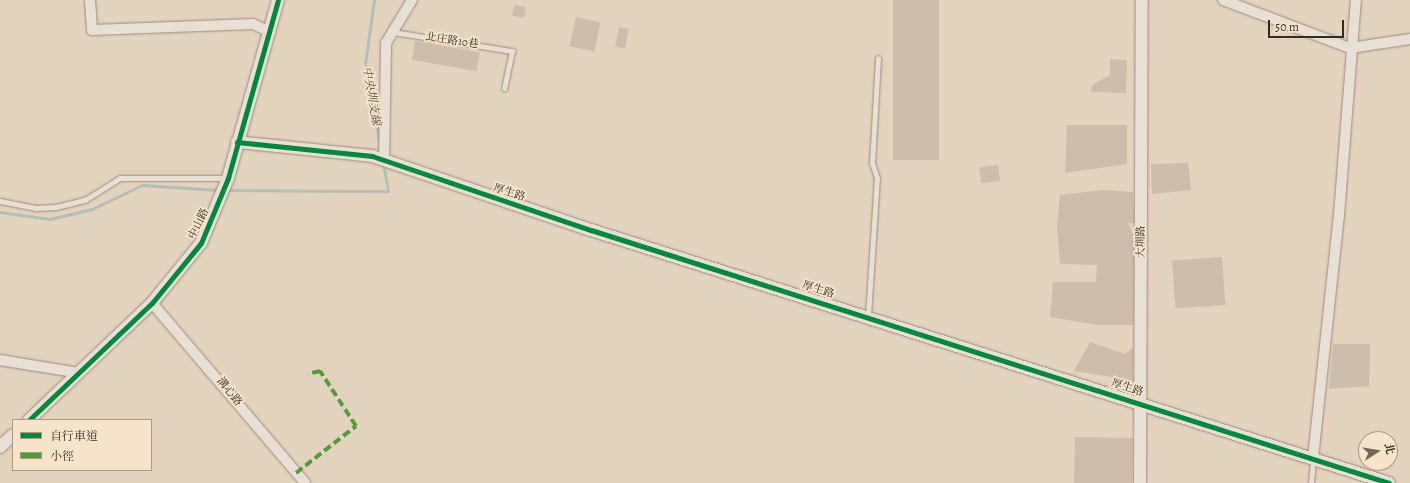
<!DOCTYPE html>
<meta charset="utf-8">
<style>
body{margin:0}
#map{position:relative;width:1410px;height:483px;overflow:hidden;background:#e4d3bd;font-family:Alegreya,"Noto Serif TC",serif}
div>[style]{position:absolute}
.stream>*{height:3px;margin:-1.5px;padding:0 1.5px;transform-origin:1.5px;border-radius:1.5px;background:#b4bfb7}
.building>*{inset:0;background:#cebcad;transform-origin:0 0}
.roads{filter:drop-shadow(0 0 1px #988d7f) drop-shadow(0 0 1px #988d7f)}
.service>*{height:5px;margin:-2.5px;padding:0 2.5px;transform-origin:2.5px;border-radius:2.5px;background:#e8e0d5}
.minor>*{height:10px;margin:-5px;padding:0 5px;transform-origin:5px;border-radius:5px;background:#e8e0d5}
.tertiary>*{height:12px;margin:-6px;padding:0 6px;transform-origin:6px;border-radius:6px;background:#e8e0d5}
.quiet>*{height:4px;margin-top:-2px;transform-origin:0;background:repeating-linear-gradient(90deg,#519c3f 0 8px,transparent 0 12px)}
.cycleway>*{height:5px;margin:-2.5px;padding:0 2.5px;transform-origin:2.5px;border-radius:2.5px;background:#00873e}
span{translate:-50% -50%;white-space:nowrap;text-align:center;line-height:1.15;-webkit-text-stroke:3.5px #f8e4ca;paint-order:stroke}
.street-label{font-size:11px;color:#332a20}
.water-label{font-size:12px;color:#4e4d45;font-style:italic}
.legend{position:absolute;left:12px;top:419px;width:140px;height:52px;box-sizing:border-box;background:#f8e4ca;border:1px solid #a99a86;margin:0;padding:5px 7px;list-style:none;font-size:12px;color:#332a20}
.legend li{display:flex;align-items:center;gap:8px;height:20px}
.legend b{width:20px;border:1px solid #a99a86}
.north{position:absolute;left:1358px;top:431px;width:40px;height:40px;box-sizing:border-box;background:#f8e4ca;border:1px solid #a99a86;border-radius:50%;rotate:78deg;font-size:11px;font-weight:700;line-height:16px;text-align:center;color:#332a20}
.north::after{content:'';display:block;margin:auto;width:14px;height:18px;background:#716557;clip-path:polygon(50% 0,100% 100%,50% 72%,0 100%)}
.scale{position:absolute;left:1268px;top:20px;width:76px;height:18px;box-sizing:border-box;border:2px solid #332a20;border-top:0;padding-left:5px;font-size:12px;line-height:14px;white-space:nowrap;color:#332a20;-webkit-text-stroke:3px #f8e4ca;paint-order:stroke}
</style>
<div id="map">
<div class="stream">
<i style="left:374px;top:0;width:65px;rotate:98deg"></i>
<i style="left:365px;top:64px;width:82px;rotate:79.5deg"></i>
<i style="left:226px;top:190px;width:162px;rotate:0.4deg"></i>
<i style="left:388px;top:191px;width:28px;rotate:-100deg"></i>
<i style="left:0;top:212px;width:50px;rotate:8deg"></i>
<i style="left:50px;top:219px;width:43px;rotate:-13.4deg"></i>
<i style="left:92px;top:209px;width:55px;rotate:-25.6deg"></i>
<i style="left:142px;top:185px;width:77px;rotate:3.7deg"></i>
</div>
<div class="building">
<i style="left:893px;top:0;width:46px;height:160px"></i>
<i style="left:514px;top:5px;width:12px;height:11px;rotate:9deg"></i>
<i style="left:576px;top:17px;width:25px;height:30px;rotate:12deg"></i>
<i style="left:619px;top:27px;width:10px;height:20px;rotate:11deg"></i>
<i style="left:415px;top:41px;width:66px;height:19px;rotate:10deg"></i>
<i style="clip-path:polygon(1110px 59px,1127px 60px,1126px 93px,1091px 92px,1092px 85px,1110px 75px)"></i>
<i style="clip-path:polygon(1067px 125px,1127px 125px,1127px 164px,1065px 173px)"></i>
<i style="clip-path:polygon(1188px 163px,1191px 190px,1152px 194px,1151px 164px)"></i>
<i style="left:998px;top:165px;width:16px;height:19px;rotate:83deg"></i>
<i style="clip-path:polygon(1103px 190px,1133px 192px,1134px 223px,1128px 223px,1134px 236px,1133px 325px,1097px 325px,1050px 317px,1053px 282px,1096px 282px,1097px 265px,1060px 264px,1057px 227px,1060px 195px)"></i>
<i style="left:1222px;top:257px;width:48px;height:50px;rotate:86deg"></i>
<i style="clip-path:polygon(1090px 342px,1125px 354px,1133px 348px,1133px 382px,1117px 382px,1118px 378px,1074px 371px)"></i>
<i style="clip-path:polygon(1333px 344px,1370px 344px,1369px 386px,1329px 389px)"></i>
<i style="left:1075px;top:437px;width:58px;height:46px;rotate:1deg"></i>
</div>
<div class="roads">
<div class="service">
<i style="left:393px;top:32px;width:121px;rotate:9.1deg"></i>
<i style="left:512px;top:51px;width:38px;rotate:102deg"></i>
<i style="left:0;top:201px;width:36px;rotate:11deg"></i>
<i style="left:35px;top:208px;width:21px;rotate:-3deg"></i>
<i style="left:56px;top:207px;width:30px;rotate:-14deg"></i>
<i style="left:85px;top:200px;width:41px;rotate:-32.2deg"></i>
<i style="left:120px;top:178px;width:107px"></i>
<i style="left:868px;top:316px;width:138px;rotate:-86.3deg"></i>
<i style="left:877px;top:178px;width:16px;rotate:-108deg"></i>
<i style="left:872px;top:163px;width:105px;rotate:-86.7deg"></i>
<i style="left:1311px;top:483px;width:24px;rotate:-85deg"></i>
</div>
<div class="minor">
<i style="left:90px;top:0;width:30px;rotate:86deg"></i>
<i style="left:92px;top:30px;width:161px;rotate:-2.1deg"></i>
<i style="left:253px;top:24px;width:19px;rotate:25deg"></i>
<i style="left:1223px;top:0;width:136px;rotate:20.7deg"></i>
<i style="left:1350px;top:48px;width:61px;rotate:-8.5deg"></i>
<i style="left:384px;top:161px;width:118px;rotate:-89deg"></i>
<i style="left:386px;top:43px;width:50px;rotate:-58.8deg"></i>
<i style="left:152px;top:303px;width:236px;rotate:49.6deg"></i>
<i style="left:0;top:360px;width:80px;rotate:9.3deg"></i>
<i style="left:1313px;top:458px;width:244px;rotate:-83.9deg"></i>
<i style="left:1339px;top:215px;width:216px;rotate:-85.5deg"></i>
</div>
<div class="tertiary">
<i style="left:237px;top:142px;width:136px;rotate:5.9deg"></i>
<i style="left:372px;top:156px;width:231px;rotate:18.7deg"></i>
<i style="left:591px;top:230px;width:837px;rotate:17.59deg"></i>
<i style="left:29px;top:420px;width:170px;rotate:-43.6deg"></i>
<i style="left:152px;top:303px;width:77px;rotate:-50.8deg"></i>
<i style="left:201px;top:243px;width:70px;rotate:-67.4deg"></i>
<i style="left:228px;top:178px;width:185px;rotate:-74.3deg"></i>
<i style="left:0;top:447px;width:18px;rotate:-43deg"></i>
<i style="left:1140px;top:483px;width:483px;rotate:-89.8deg"></i>
</div>
</div>
<div class="quiet">
<i style="left:296px;top:473px;width:76px;rotate:-38.1deg"></i>
<i style="left:356px;top:426px;width:66px;rotate:-123.2deg"></i>
<i style="left:320px;top:371px;width:12px;rotate:166deg"></i>
</div>
<div class="cycleway">
<i style="left:237px;top:142px;width:136px;rotate:5.9deg"></i>
<i style="left:372px;top:156px;width:231px;rotate:18.7deg"></i>
<i style="left:591px;top:230px;width:837px;rotate:17.59deg"></i>
<i style="left:29px;top:420px;width:170px;rotate:-43.6deg"></i>
<i style="left:152px;top:303px;width:77px;rotate:-50.8deg"></i>
<i style="left:201px;top:243px;width:70px;rotate:-67.4deg"></i>
<i style="left:228px;top:178px;width:185px;rotate:-74.3deg"></i>
</div>
<div class="street-label">
<span style="left:452px;top:41px;rotate:9deg">北庄路10巷</span>
<span style="left:509px;top:193px;rotate:18deg">厚生路</span>
<span style="left:199px;top:224px;rotate:-64deg">中山路</span>
<span style="left:1141px;top:242px;rotate:-90deg">大圳路</span>
<span style="left:818px;top:290px;rotate:18deg">厚生路</span>
<span style="left:1127px;top:388px;rotate:18deg">厚生路</span>
<span style="left:229px;top:392px;rotate:51deg">溝心路</span>
</div>
<div class="water-label">
<span style="left:371px;top:96px;rotate:80deg">中央圳支線</span>
</div>
<ul class="legend">
<li><b style="height:5px;background:#00873e"></b>自行車道</li>
<li><b style="height:5px;background:#519c3f"></b>小徑</li>
</ul>
<div class="north">北</div>
<div class="scale">50 m</div>
</div>
